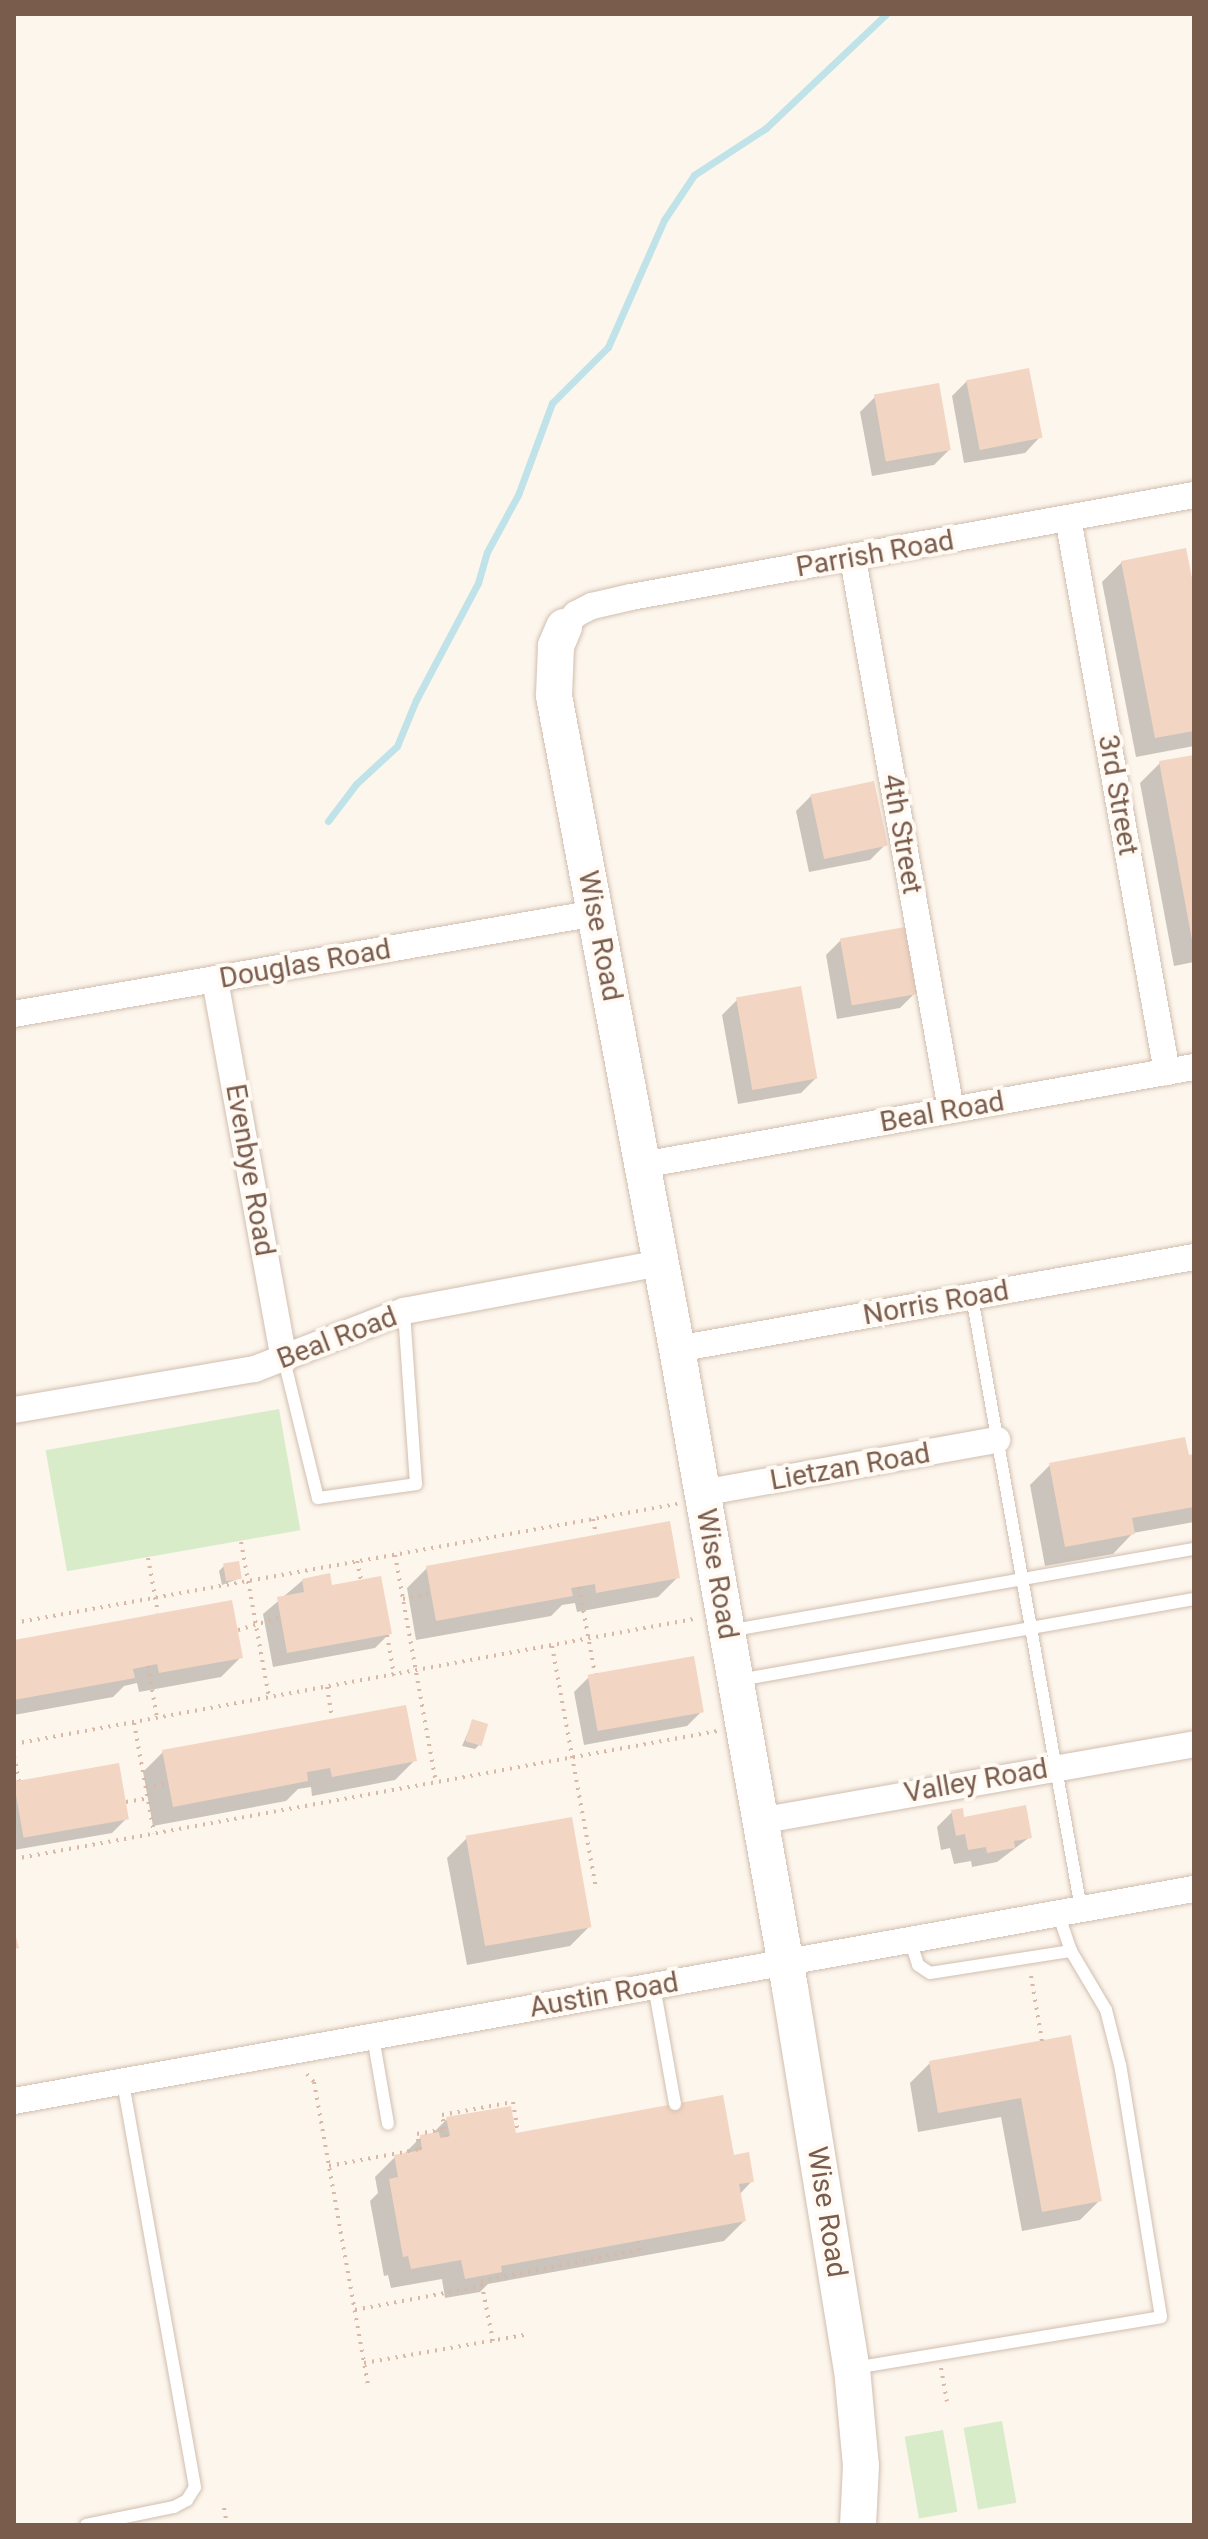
<!DOCTYPE html>
<style>
body{margin:0}
#map{position:relative;width:1208px;height:2539px;overflow:hidden;background:#fdf6ec;font-family:Roboto,sans-serif}
div>[style]{position:absolute}
.green>*{inset:0;background:#d8ecc9;transform-origin:0 0}
.shadow>*{inset:0;background:#0003}
.stream>*{height:7px;margin:-3.5px;padding:0 3.5px;transform-origin:3.5px;border-radius:3.5px;background:#bfe3e8}
.building>*{inset:0;background:#f3d5c3;transform-origin:0 0}
.path>*{height:4px;margin-top:-2px;transform-origin:0;background:repeating-linear-gradient(90deg,#d9b8a5 0 2px,transparent 0 8px)}
.roads{filter:drop-shadow(0 0 2px #d1beb0) drop-shadow(0 0 2px #d1beb0)}
.lane>*{height:12px;margin:-6px;padding:0 6px;transform-origin:6px;border-radius:6px;background:#fff}
.street>*{height:26px;margin:-13px;padding:0 13px;transform-origin:13px;border-radius:13px;background:#fff}
.secondary>*{height:36px;margin:-18px;padding:0 18px;transform-origin:18px;border-radius:18px;background:#fff}
span{translate:-50% -50%;white-space:nowrap;text-align:center;line-height:1.15;-webkit-text-stroke:8px #fffaf3;paint-order:stroke}
.street-label{font-size:28px;color:#7a5c4d}
.frame{position:absolute;inset:0;border:16px solid #7a5c4d;pointer-events:none}
</style>
<div id="map">
<div class="green">
<i style="left:279px;top:1409px;width:123px;height:237px;rotate:80deg"></i>
<i style="left:1002px;top:2421px;width:83px;height:39px;rotate:80deg"></i>
<i style="left:943px;top:2430px;width:83px;height:39px;rotate:80deg"></i>
</div>
<div class="shadow">
<i style="clip-path:polygon(967px 381px,1040px 437px,1025px 453px,964px 463px,952px 396px)"></i>
<i style="clip-path:polygon(875px 397px,949px 450px,934px 465px,872px 476px,860px 412px)"></i>
<i style="clip-path:polygon(1122px 562px,1194px 599px,1194px 746px,1136px 757px,1102px 582px)"></i>
<i style="clip-path:polygon(1194px 757px,1194px 962px,1174px 966px,1140px 783px,1160px 763px)"></i>
<i style="clip-path:polygon(811px 796px,885px 845px,870px 860px,809px 872px,796px 811px)"></i>
<i style="clip-path:polygon(841px 940px,915px 993px,900px 1008px,837px 1019px,826px 955px)"></i>
<i style="clip-path:polygon(737px 1000px,816px 1078px,801px 1093px,738px 1104px,722px 1015px)"></i>
<i style="clip-path:polygon(1194px 1456px,1194px 1522px,1133px 1533px,1113px 1554px,1045px 1566px,1030px 1485px,1050px 1465px)"></i>
<i style="clip-path:polygon(224px 1566px,240px 1578px,222px 1585px,219px 1571px)"></i>
<i style="clip-path:polygon(427px 1568px,678px 1577px,658px 1597px,577px 1612px,575px 1603px,562px 1605px,551px 1616px,416px 1640px,407px 1588px)"></i>
<i style="clip-path:polygon(303px 1580px,390px 1633px,375px 1648px,273px 1667px,263px 1614px)"></i>
<i style="clip-path:polygon(14px 1642px,241px 1657px,221px 1677px,139px 1692px,137px 1683px,124px 1686px,113px 1697px,14px 1715px)"></i>
<i style="clip-path:polygon(589px 1677px,702px 1711px,687px 1726px,584px 1745px,574px 1692px)"></i>
<i style="clip-path:polygon(473px 1721px,479px 1745px,475px 1749px,462px 1746px)"></i>
<i style="clip-path:polygon(163px 1752px,415px 1760px,395px 1780px,312px 1796px,311px 1787px,298px 1789px,286px 1801px,153px 1826px,143px 1772px)"></i>
<i style="clip-path:polygon(117px 1765px,127px 1818px,112px 1833px,14px 1850px,14px 1784px)"></i>
<i style="clip-path:polygon(952px 1812px,963px 1819px,1030px 1837px,997px 1862px,972px 1867px,971px 1861px,954px 1864px,950px 1848px,941px 1850px,937px 1827px)"></i>
<i style="clip-path:polygon(467px 1838px,590px 1926px,570px 1946px,467px 1965px,447px 1858px)"></i>
<i style="clip-path:polygon(1070px 2038px,1100px 2200px,1080px 2220px,1022px 2231px,1001px 2117px,918px 2132px,910px 2083px,930px 2063px)"></i>
<i style="clip-path:polygon(447px 2119px,514px 2135px,732px 2157px,752px 2181px,739px 2195px,744px 2221px,724px 2241px,488px 2284px,480px 2292px,445px 2298px,442px 2279px,391px 2288px,388px 2275px,384px 2276px,370px 2201px,378px 2193px,375px 2177px,395px 2157px,402px 2156px,421px 2137px,431px 2135px)"></i>
</div>
<div class="stream">
<i style="left:328px;top:821px;width:46px;rotate:-52.9deg"></i>
<i style="left:356px;top:784px;width:56px;rotate:-42.8deg"></i>
<i style="left:397px;top:746px;width:50px;rotate:-67.6deg"></i>
<i style="left:416px;top:700px;width:132px;rotate:-62.1deg"></i>
<i style="left:478px;top:583px;width:32px;rotate:-74deg"></i>
<i style="left:487px;top:552px;width:65px;rotate:-61.5deg"></i>
<i style="left:518px;top:495px;width:98px;rotate:-69.7deg"></i>
<i style="left:552px;top:403px;width:79px;rotate:-45deg"></i>
<i style="left:608px;top:347px;width:139px;rotate:-66.2deg"></i>
<i style="left:664px;top:220px;width:54px;rotate:-56.3deg"></i>
<i style="left:694px;top:175px;width:86px;rotate:-33.1deg"></i>
<i style="left:766px;top:128px;width:166px;rotate:-43.5deg"></i>
</div>
<div class="building">
<i style="left:1029px;top:368px;width:71px;height:64px;rotate:79deg"></i>
<i style="left:939px;top:383px;width:68px;height:66px;rotate:80deg"></i>
<i style="clip-path:polygon(1186px 548px,1194px 588px,1194px 731px,1155px 738px,1121px 561px)"></i>
<i style="clip-path:polygon(1194px 755px,1194px 940px,1192px 940px,1159px 761px)"></i>
<i style="left:874px;top:781px;width:66px;height:65px;rotate:78deg"></i>
<i style="left:905px;top:927px;width:68px;height:66px;rotate:80deg"></i>
<i style="left:801px;top:986px;width:94px;height:66px;rotate:80deg"></i>
<i style="clip-path:polygon(1185px 1437px,1189px 1455px,1194px 1454px,1194px 1507px,1132px 1518px,1135px 1534px,1065px 1547px,1049px 1463px)"></i>
<i style="clip-path:polygon(670px 1521px,680px 1578px,596px 1593px,595px 1584px,571px 1588px,573px 1596px,436px 1621px,426px 1566px)"></i>
<i style="left:239px;top:1561px;width:18px;height:16px;rotate:81deg"></i>
<i style="clip-path:polygon(330px 1573px,332px 1585px,381px 1576px,392px 1634px,287px 1653px,277px 1597px,304px 1592px,302px 1579px)"></i>
<i style="clip-path:polygon(232px 1600px,243px 1658px,159px 1673px,157px 1664px,133px 1669px,135px 1678px,14px 1700px,14px 1640px)"></i>
<i style="left:694px;top:1656px;width:57px;height:108px;rotate:80deg"></i>
<i style="clip-path:polygon(406px 1705px,417px 1761px,332px 1777px,330px 1768px,307px 1772px,308px 1781px,173px 1807px,162px 1750px)"></i>
<i style="left:472px;top:1719px;width:17px;height:23px;rotate:17deg"></i>
<i style="left:119px;top:1763px;width:57px;height:107px;rotate:80deg"></i>
<i style="clip-path:polygon(1026px 1805px,1032px 1838px,1014px 1841px,1015px 1848px,987px 1853px,986px 1847px,968px 1850px,965px 1834px,956px 1836px,951px 1810px,963px 1808px,964px 1817px)"></i>
<i style="left:572px;top:1817px;width:112px;height:108px;rotate:80deg"></i>
<i style="clip-path:polygon(14px 1930px,19px 1948px,14px 1949px)"></i>
<i style="clip-path:polygon(1071px 2035px,1102px 2201px,1042px 2212px,1021px 2098px,938px 2113px,929px 2061px)"></i>
<i style="clip-path:polygon(723px 2095px,734px 2155px,749px 2152px,754px 2182px,739px 2184px,746px 2221px,501px 2266px,502px 2272px,465px 2279px,461px 2260px,411px 2269px,408px 2256px,403px 2257px,389px 2179px,398px 2177px,394px 2155px,422px 2150px,420px 2135px,439px 2132px,440px 2138px,450px 2136px,446px 2117px,511px 2106px,516px 2133px)"></i>
</div>
<div class="path">
<i style="left:593px;top:1519px;width:16px;rotate:79deg"></i>
<i style="left:241px;top:1542px;width:158px;rotate:79.8deg"></i>
<i style="left:395px;top:1555px;width:231px;rotate:79.8deg"></i>
<i style="left:148px;top:1558px;width:56px;rotate:79.7deg"></i>
<i style="left:357px;top:1561px;width:19px;rotate:78deg"></i>
<i style="left:579px;top:1587px;width:88px;rotate:79.6deg"></i>
<i style="left:403px;top:1599px;width:29px;rotate:-12deg"></i>
<i style="left:14px;top:1623px;width:674px;rotate:-10.18deg"></i>
<i style="left:238px;top:1630px;width:45px;rotate:-16.8deg"></i>
<i style="left:387px;top:1635px;width:41px;rotate:80.1deg"></i>
<i style="left:552px;top:1646px;width:246px;rotate:79.7deg"></i>
<i style="left:148px;top:1666px;width:53px;rotate:80.2deg"></i>
<i style="left:327px;top:1687px;width:31px;rotate:81deg"></i>
<i style="left:134px;top:1723px;width:112px;rotate:79.7deg"></i>
<i style="left:14px;top:1744px;width:691px;rotate:-10.42deg"></i>
<i style="left:14px;top:1756px;width:25px;rotate:79deg"></i>
<i style="left:146px;top:1787px;width:22px;rotate:-10deg"></i>
<i style="left:126px;top:1802px;width:22px;rotate:-10deg"></i>
<i style="left:14px;top:1859px;width:715px;rotate:-10.32deg"></i>
<i style="left:1031px;top:1976px;width:66px;rotate:80.4deg"></i>
<i style="left:307px;top:2074px;width:11px;rotate:49deg"></i>
<i style="left:314px;top:2082px;width:309px;rotate:79.9deg"></i>
<i style="left:446px;top:2137px;width:22px;rotate:-100deg"></i>
<i style="left:442px;top:2115px;width:72px;rotate:-10.4deg"></i>
<i style="left:513px;top:2102px;width:31px;rotate:81deg"></i>
<i style="left:329px;top:2166px;width:93px;rotate:-10.6deg"></i>
<i style="left:420px;top:2149px;width:15px;rotate:-101deg"></i>
<i style="left:417px;top:2134px;width:28px;rotate:-10deg"></i>
<i style="left:355px;top:2310px;width:129px;rotate:-10.7deg"></i>
<i style="left:493px;top:2341px;width:61px;rotate:-101.3deg"></i>
<i style="left:481px;top:2281px;width:161px;rotate:-11.1deg"></i>
<i style="left:639px;top:2250px;width:9px;rotate:-96deg"></i>
<i style="left:364px;top:2363px;width:163px;rotate:-9.9deg"></i>
<i style="left:941px;top:2368px;width:34px;rotate:80deg"></i>
<i style="left:224px;top:2508px;width:17px;rotate:80deg"></i>
</div>
<div class="roads">
<div class="lane">
<i style="left:972px;top:1297px;width:622px;rotate:79.9deg"></i>
<i style="left:284px;top:1360px;width:142px;rotate:76.2deg"></i>
<i style="left:318px;top:1498px;width:99px;rotate:-8.1deg"></i>
<i style="left:416px;top:1484px;width:173px;rotate:-94deg"></i>
<i style="left:728px;top:1631px;width:473px;rotate:-10deg"></i>
<i style="left:739px;top:1680px;width:462px;rotate:-10.1deg"></i>
<i style="left:910px;top:1940px;width:26px;rotate:72deg"></i>
<i style="left:918px;top:1965px;width:14px;rotate:34deg"></i>
<i style="left:930px;top:1973px;width:143px;rotate:-8.9deg"></i>
<i style="left:654px;top:1986px;width:120px;rotate:79.9deg"></i>
<i style="left:373px;top:2037px;width:88px;rotate:80.2deg"></i>
<i style="left:854px;top:2368px;width:311px;rotate:-9.4deg"></i>
<i style="left:1161px;top:2317px;width:255px;rotate:-99.2deg"></i>
<i style="left:1120px;top:2065px;width:57px;rotate:-104.3deg"></i>
<i style="left:1106px;top:2010px;width:69px;rotate:-120.7deg"></i>
<i style="left:1071px;top:1951px;width:40px;rotate:-108.9deg"></i>
<i style="left:86px;top:2525px;width:90px;rotate:-11.6deg"></i>
<i style="left:174px;top:2507px;width:15px;rotate:-28deg"></i>
<i style="left:187px;top:2500px;width:15px;rotate:-58deg"></i>
<i style="left:195px;top:2487px;width:412px;rotate:-100.1deg"></i>
</div>
<div class="street">
<i style="left:1068px;top:518px;width:563px;rotate:79.87deg"></i>
<i style="left:853px;top:559px;width:560px;rotate:79.91deg"></i>
<i style="left:564px;top:627px;width:18px;rotate:-47deg"></i>
<i style="left:576px;top:614px;width:18px;rotate:-27deg"></i>
<i style="left:592px;top:606px;width:40px;rotate:-13deg"></i>
<i style="left:631px;top:597px;width:572px;rotate:-10.27deg"></i>
<i style="left:215px;top:980px;width:386px;rotate:79.7deg"></i>
<i style="left:14px;top:1014px;width:591px;rotate:-9.85deg"></i>
<i style="left:642px;top:1165px;width:561px;rotate:-10.07deg"></i>
<i style="left:677px;top:1349px;width:525px;rotate:-10.09deg"></i>
<i style="left:14px;top:1410px;width:244px;rotate:-9.7deg"></i>
<i style="left:255px;top:1369px;width:160px;rotate:-21.3deg"></i>
<i style="left:404px;top:1311px;width:260px;rotate:-10.6deg"></i>
<i style="left:702px;top:1493px;width:300px;rotate:-10.2deg"></i>
<i style="left:759px;top:1821px;width:442px;rotate:-10deg"></i>
<i style="left:14px;top:2101px;width:1199px;rotate:-10.19deg"></i>
</div>
<div class="secondary">
<i style="left:564px;top:627px;width:21px;rotate:113deg"></i>
<i style="left:556px;top:646px;width:50px;rotate:92.3deg"></i>
<i style="left:554px;top:696px;width:664px;rotate:79.33deg"></i>
<i style="left:677px;top:1349px;width:649px;rotate:79.97deg"></i>
<i style="left:790px;top:1988px;width:386px;rotate:80.8deg"></i>
<i style="left:852px;top:2369px;width:97px;rotate:84.7deg"></i>
<i style="left:861px;top:2466px;width:59px;rotate:92.9deg"></i>
</div>
</div>
<div class="street-label">
<span style="left:875px;top:554px;rotate:-10deg">Parrish Road</span>
<span style="left:1118px;top:795px;rotate:80deg">3rd Street</span>
<span style="left:902px;top:834px;rotate:80deg">4th Street</span>
<span style="left:600px;top:936px;rotate:79deg">Wise Road</span>
<span style="left:305px;top:964px;rotate:-10deg">Douglas Road</span>
<span style="left:942px;top:1112px;rotate:-10deg">Beal Road</span>
<span style="left:250px;top:1170px;rotate:80deg">Evenbye Road</span>
<span style="left:936px;top:1303px;rotate:-10deg">Norris Road</span>
<span style="left:337px;top:1338px;rotate:-21deg">Beal Road</span>
<span style="left:850px;top:1467px;rotate:-10deg">Lietzan Road</span>
<span style="left:717px;top:1574px;rotate:80deg">Wise Road</span>
<span style="left:976px;top:1781px;rotate:-10deg">Valley Road</span>
<span style="left:604px;top:1995px;rotate:-10deg">Austin Road</span>
<span style="left:827px;top:2212px;rotate:81deg">Wise Road</span>
</div>
<div class="frame"></div>
</div>
